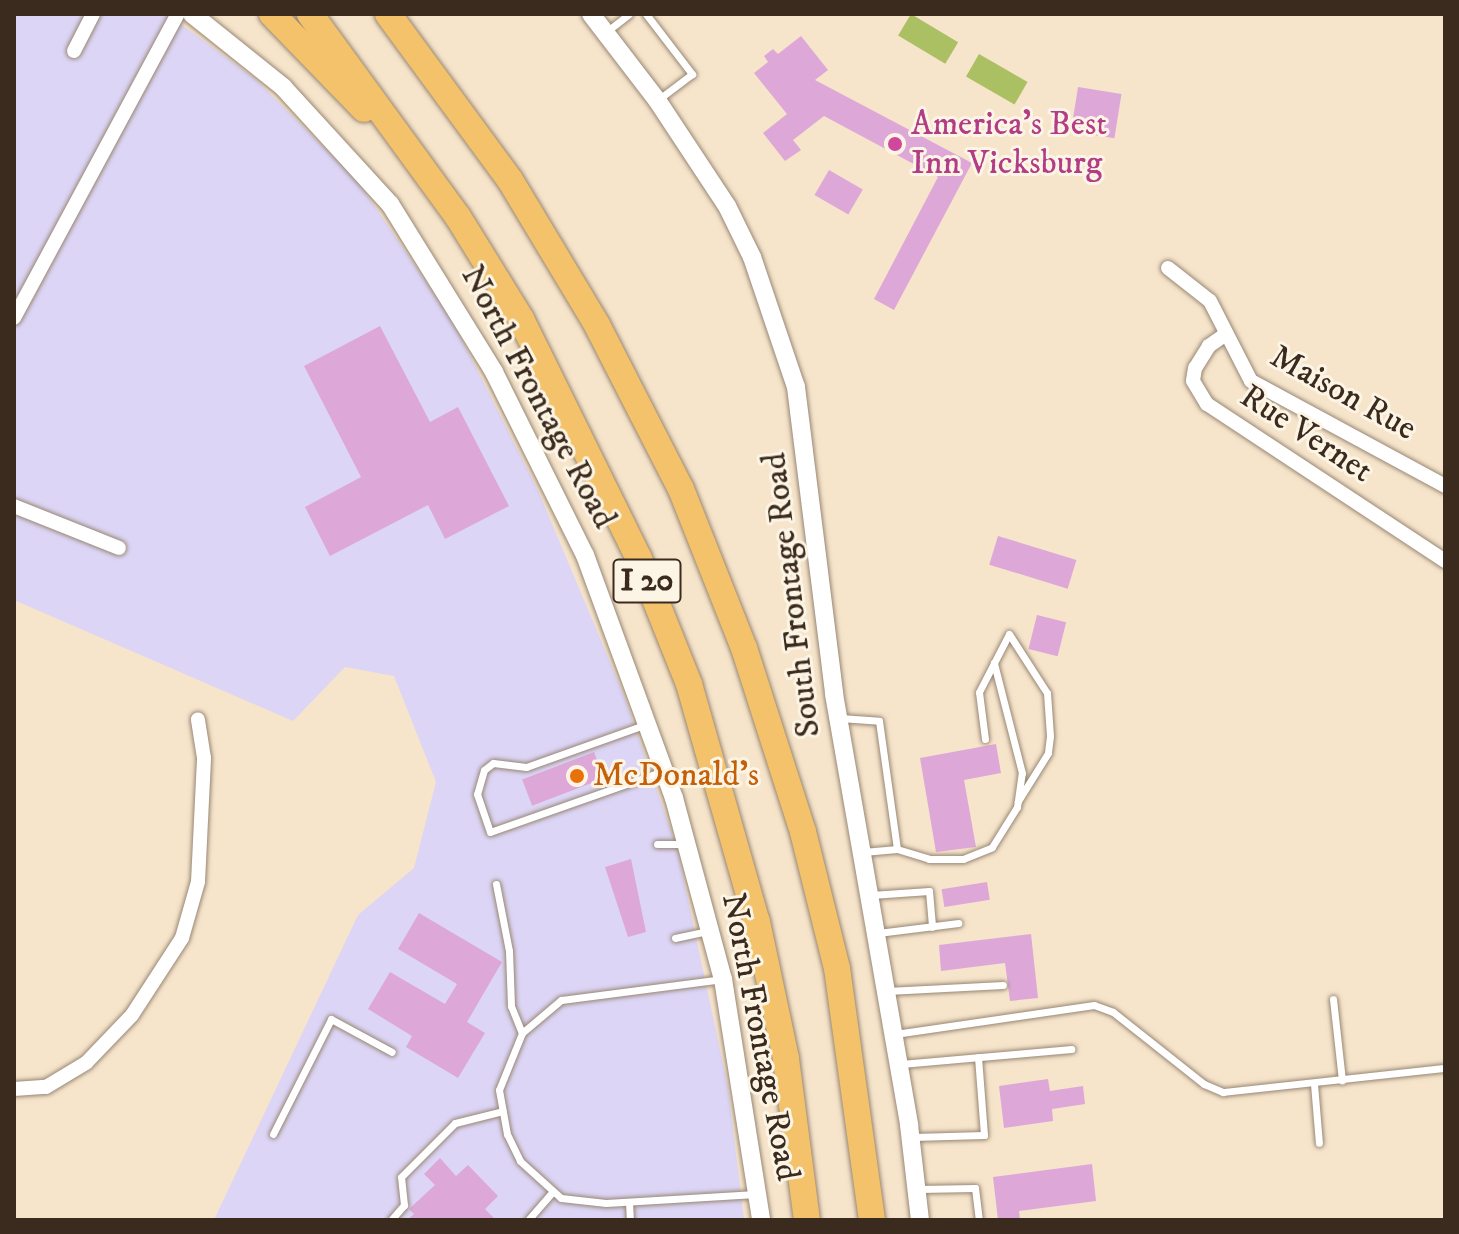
<!DOCTYPE html>
<meta charset="utf-8">
<style>
body{margin:0}
#map{position:relative;width:1459px;height:1234px;overflow:hidden;background:#f6e4cb;font-family:"IM FELL DW Pica",serif}
div>[style]{position:absolute}
.built>*{inset:0;background:#dcd5f6}
.green>*{inset:0;background:#abbf63;transform-origin:0 0}
.building>*{inset:0;background:#dda8d8;transform-origin:0 0}
.roads{filter:drop-shadow(0 0 2px #988774) drop-shadow(0 0 2px #988774)}
.service>*{height:7px;margin:-3.5px;padding:0 3.5px;transform-origin:3.5px;border-radius:3.5px;background:#fff}
.minor>*{height:14px;margin:-7px;padding:0 7px;transform-origin:7px;border-radius:7px;background:#fff}
.tertiary>*{height:18px;margin:-9px;padding:0 9px;transform-origin:9px;border-radius:9px;background:#fff}
.motorway>*{height:26px;margin:-13px;padding:0 13px;transform-origin:13px;border-radius:13px;background:#f3c26a}
.dots>*{width:22px;height:22px;translate:-50% -50%;box-sizing:border-box;border:4px solid #fcf5e5;border-radius:50%}
span{translate:-50% -50%;white-space:nowrap;text-align:center;line-height:1.15;-webkit-text-stroke:6px #fcf5e5;paint-order:stroke}
.shield-label span{padding:2px 6px;background:#fcf5e5;border:2px solid;border-radius:6px;-webkit-text-stroke-width:0}
.shield-label{font-size:32px;color:#3b2a1e;font-weight:700}
.hotel-label{font-size:34px;color:#b23c85}
.left{translate:0 -50%;text-align:left}
.street-label{font-size:34px;color:#3b2a1e}
.food-label{font-size:34px;color:#c56008}
.frame{position:absolute;inset:0;border:16px solid #3b2a1e;pointer-events:none}
</style>
<div id="map">
<div class="built">
<i style="clip-path:polygon(14px 14px,167px 14px,253px 77px,356px 179px,451px 318px,537px 488px,623px 693px,677px 848px,728px 1087px,744px 1220px,214px 1220px,358px 915px,414px 868px,436px 782px,394px 676px,345px 667px,293px 721px,14px 600px)"></i>
</div>
<div class="green">
<i style="left:911px;top:14px;width:55px;height:25px;rotate:31deg"></i>
<i style="left:979px;top:54px;width:56px;height:26px;rotate:30deg"></i>
</div>
<div class="building">
<i style="clip-path:polygon(801px 36px,828px 70px,815px 80px,972px 163px,894px 310px,874px 299px,938px 177px,824px 116px,793px 140px,801px 150px,785px 161px,763px 133px,787px 114px,754px 73px,768px 62px,764px 56px,773px 49px,778px 54px)"></i>
<i style="left:1078px;top:87px;width:44px;height:45px;rotate:9deg"></i>
<i style="left:829px;top:170px;width:39px;height:29px;rotate:30deg"></i>
<i style="clip-path:polygon(380px 326px,430px 422px,458px 407px,509px 506px,445px 539px,428px 505px,330px 556px,305px 507px,361px 477px,304px 366px)"></i>
<i style="left:998px;top:536px;width:82px;height:30px;rotate:17deg"></i>
<i style="left:1037px;top:615px;width:30px;height:35px;rotate:14deg"></i>
<i style="clip-path:polygon(996px 744px,1001px 773px,964px 780px,976px 847px,936px 852px,920px 758px)"></i>
<i style="left:594px;top:752px;width:28px;height:77px;rotate:69deg"></i>
<i style="clip-path:polygon(631px 859px,646px 932px,628px 937px,605px 867px)"></i>
<i style="left:987px;top:882px;width:18px;height:46px;rotate:81deg"></i>
<i style="clip-path:polygon(419px 913px,502px 962px,467px 1022px,485px 1033px,458px 1078px,406px 1047px,412px 1036px,368px 1009px,390px 972px,445px 1004px,457px 984px,398px 949px)"></i>
<i style="clip-path:polygon(1031px 934px,1038px 998px,1010px 1001px,1005px 963px,941px 971px,939px 945px)"></i>
<i style="clip-path:polygon(1048px 1079px,1050px 1091px,1083px 1086px,1085px 1104px,1052px 1109px,1053px 1121px,1004px 1128px,999px 1086px)"></i>
<i style="clip-path:polygon(440px 1158px,456px 1176px,468px 1165px,498px 1196px,485px 1209px,496px 1220px,407px 1220px,414px 1214px,409px 1209px,435px 1185px,424px 1174px)"></i>
<i style="clip-path:polygon(1092px 1164px,1096px 1201px,1019px 1211px,1020px 1220px,998px 1220px,993px 1177px)"></i>
</div>
<div class="roads">
<div class="service">
<i style="left:646px;top:14px;width:76px;rotate:52.5deg"></i>
<i style="left:692px;top:74px;width:41px;rotate:142.9deg"></i>
<i style="left:606px;top:32px;width:29px;rotate:-38deg"></i>
<i style="left:840px;top:718px;width:39px;rotate:4deg"></i>
<i style="left:879px;top:721px;width:129px;rotate:82deg"></i>
<i style="left:897px;top:849px;width:34px;rotate:175deg"></i>
<i style="left:644px;top:725px;width:125px;rotate:160.4deg"></i>
<i style="left:526px;top:767px;width:33px;rotate:-173deg"></i>
<i style="left:493px;top:763px;width:11px;rotate:142deg"></i>
<i style="left:484px;top:770px;width:25px;rotate:106deg"></i>
<i style="left:477px;top:794px;width:40px;rotate:71.1deg"></i>
<i style="left:490px;top:832px;width:183px;rotate:-19.4deg"></i>
<i style="left:985px;top:739px;width:47px;rotate:-97.3deg"></i>
<i style="left:979px;top:692px;width:65px;rotate:-62.7deg"></i>
<i style="left:1009px;top:634px;width:70px;rotate:57.2deg"></i>
<i style="left:1047px;top:693px;width:43px;rotate:86deg"></i>
<i style="left:1050px;top:736px;width:17px;rotate:97deg"></i>
<i style="left:1048px;top:753px;width:57px;rotate:122deg"></i>
<i style="left:657px;top:844px;width:26px"></i>
<i style="left:897px;top:849px;width:34px;rotate:17deg"></i>
<i style="left:929px;top:859px;width:34px"></i>
<i style="left:963px;top:859px;width:31px;rotate:-22deg"></i>
<i style="left:992px;top:847px;width:47px;rotate:-58deg"></i>
<i style="left:1017px;top:807px;width:34px;rotate:-82deg"></i>
<i style="left:1022px;top:773px;width:114px;rotate:-104.3deg"></i>
<i style="left:496px;top:884px;width:68px;rotate:79deg"></i>
<i style="left:509px;top:951px;width:55px;rotate:87.9deg"></i>
<i style="left:511px;top:1006px;width:29px;rotate:68deg"></i>
<i style="left:871px;top:895px;width:58px;rotate:-3.9deg"></i>
<i style="left:929px;top:891px;width:36px;rotate:85deg"></i>
<i style="left:878px;top:933px;width:81px;rotate:-7.1deg"></i>
<i style="left:675px;top:938px;width:34px;rotate:-12deg"></i>
<i style="left:723px;top:979px;width:163px;rotate:172.6deg"></i>
<i style="left:561px;top:1000px;width:51px;rotate:139.8deg"></i>
<i style="left:522px;top:1033px;width:61px;rotate:112deg"></i>
<i style="left:499px;top:1090px;width:45px;rotate:79.7deg"></i>
<i style="left:507px;top:1134px;width:30px;rotate:64deg"></i>
<i style="left:520px;top:1161px;width:55px;rotate:42.1deg"></i>
<i style="left:561px;top:1198px;width:45px;rotate:6.3deg"></i>
<i style="left:606px;top:1203px;width:150px;rotate:-3.4deg"></i>
<i style="left:887px;top:991px;width:116px;rotate:-3deg"></i>
<i style="left:1333px;top:999px;width:82px;rotate:83.7deg"></i>
<i style="left:895px;top:1034px;width:201px;rotate:-8.3deg"></i>
<i style="left:1094px;top:1005px;width:20px;rotate:20deg"></i>
<i style="left:1113px;top:1012px;width:116px;rotate:38.4deg"></i>
<i style="left:1204px;top:1084px;width:21px;rotate:23deg"></i>
<i style="left:1223px;top:1092px;width:223px;rotate:-6.2deg"></i>
<i style="left:901px;top:1064px;width:171px;rotate:-5deg"></i>
<i style="left:1314px;top:1084px;width:59px;rotate:85.2deg"></i>
<i style="left:273px;top:1134px;width:129px;rotate:-63.2deg"></i>
<i style="left:331px;top:1019px;width:69px;rotate:28.4deg"></i>
<i style="left:913px;top:1137px;width:71px;rotate:-1.6deg"></i>
<i style="left:984px;top:1135px;width:78px;rotate:-94.4deg"></i>
<i style="left:919px;top:1189px;width:56px;rotate:-1deg"></i>
<i style="left:975px;top:1188px;width:32px;rotate:83deg"></i>
<i style="left:629px;top:1202px;width:18px;rotate:87deg"></i>
<i style="left:391px;top:1220px;width:20px;rotate:-49deg"></i>
<i style="left:404px;top:1205px;width:28px;rotate:-96deg"></i>
<i style="left:401px;top:1177px;width:76px;rotate:-45deg"></i>
<i style="left:455px;top:1123px;width:49px;rotate:-14deg"></i>
<i style="left:528px;top:1220px;width:35px;rotate:-49deg"></i>
</div>
<div class="minor">
<i style="left:74px;top:51px;width:42px;rotate:-62.8deg"></i>
<i style="left:1168px;top:268px;width:53px;rotate:38.2deg"></i>
<i style="left:1210px;top:301px;width:90px;rotate:62.9deg"></i>
<i style="left:1251px;top:381px;width:221px;rotate:28.4deg"></i>
<i style="left:14px;top:318px;width:345px;rotate:-61.7deg"></i>
<i style="left:1226px;top:334px;width:21px;rotate:145deg"></i>
<i style="left:1209px;top:346px;width:26px;rotate:122deg"></i>
<i style="left:1195px;top:368px;width:13px;rotate:99deg"></i>
<i style="left:1193px;top:381px;width:27px;rotate:59deg"></i>
<i style="left:1207px;top:404px;width:285px;rotate:33.4deg"></i>
<i style="left:14px;top:506px;width:113px;rotate:21.8deg"></i>
<i style="left:14px;top:1089px;width:32px;rotate:-4deg"></i>
<i style="left:46px;top:1087px;width:47px;rotate:-31deg"></i>
<i style="left:86px;top:1063px;width:66px;rotate:-46.2deg"></i>
<i style="left:132px;top:1015px;width:92px;rotate:-57deg"></i>
<i style="left:182px;top:938px;width:58px;rotate:-74.1deg"></i>
<i style="left:198px;top:882px;width:124px;rotate:-87.2deg"></i>
<i style="left:204px;top:758px;width:39px;rotate:-99deg"></i>
</div>
<div class="tertiary">
<i style="left:192px;top:14px;width:117px;rotate:38.7deg"></i>
<i style="left:283px;top:87px;width:159px;rotate:47.6deg"></i>
<i style="left:390px;top:204px;width:198px;rotate:58.2deg"></i>
<i style="left:494px;top:372px;width:204px;rotate:63.6deg"></i>
<i style="left:585px;top:555px;width:259px;rotate:69.9deg"></i>
<i style="left:674px;top:798px;width:188px;rotate:74.9deg"></i>
<i style="left:723px;top:979px;width:244px;rotate:81deg"></i>
<i style="left:591px;top:14px;width:108px;rotate:52.5deg"></i>
<i style="left:657px;top:100px;width:127px;rotate:56.6deg"></i>
<i style="left:727px;top:206px;width:57px;rotate:63.9deg"></i>
<i style="left:752px;top:257px;width:137px;rotate:71.3deg"></i>
<i style="left:796px;top:387px;width:309px;rotate:82.9deg"></i>
<i style="left:834px;top:694px;width:437px;rotate:80.1deg"></i>
<i style="left:909px;top:1125px;width:96px;rotate:83.4deg"></i>
</div>
<div class="motorway">
<i style="left:272px;top:14px;width:132px;rotate:45.9deg"></i>
<i style="left:310px;top:14px;width:251px;rotate:53.9deg"></i>
<i style="left:458px;top:217px;width:120px;rotate:58.3deg"></i>
<i style="left:521px;top:319px;width:267px;rotate:63.8deg"></i>
<i style="left:639px;top:559px;width:135px;rotate:68.2deg"></i>
<i style="left:689px;top:684px;width:248px;rotate:74.1deg"></i>
<i style="left:757px;top:922px;width:140px;rotate:78deg"></i>
<i style="left:786px;top:1059px;width:162px;rotate:82.6deg"></i>
<i style="left:388px;top:14px;width:206px;rotate:53.7deg"></i>
<i style="left:510px;top:180px;width:169px;rotate:59deg"></i>
<i style="left:597px;top:325px;width:184px;rotate:62.9deg"></i>
<i style="left:681px;top:489px;width:171px;rotate:68.4deg"></i>
<i style="left:744px;top:648px;width:193px;rotate:72.2deg"></i>
<i style="left:803px;top:832px;width:140px;rotate:76deg"></i>
<i style="left:837px;top:968px;width:254px;rotate:82.1deg"></i>
</div>
</div>
<div class="dots">
<i style="left:895px;top:144px;background:#d1479c"></i>
<i style="left:577px;top:776px;background:#e8710a"></i>
</div>
<div class="shield-label">
<span style="left:647px;top:581px">I 20</span>
</div>
<div class="hotel-label">
<span class="left" style="left:911px;top:144px">America’s Best<br>Inn Vicksburg</span>
</div>
<div class="street-label">
<span style="left:1343px;top:393px;rotate:29deg">Maison Rue</span>
<span style="left:538px;top:397px;rotate:62deg">North Frontage Road</span>
<span style="left:1306px;top:434px;rotate:33deg">Rue Vernet</span>
<span style="left:792px;top:595px;rotate:-97deg">South Frontage Road</span>
<span style="left:760px;top:1037px;rotate:79deg">North Frontage Road</span>
</div>
<div class="food-label">
<span class="left" style="left:593px;top:776px">McDonald's</span>
</div>
<div class="frame"></div>
</div>
